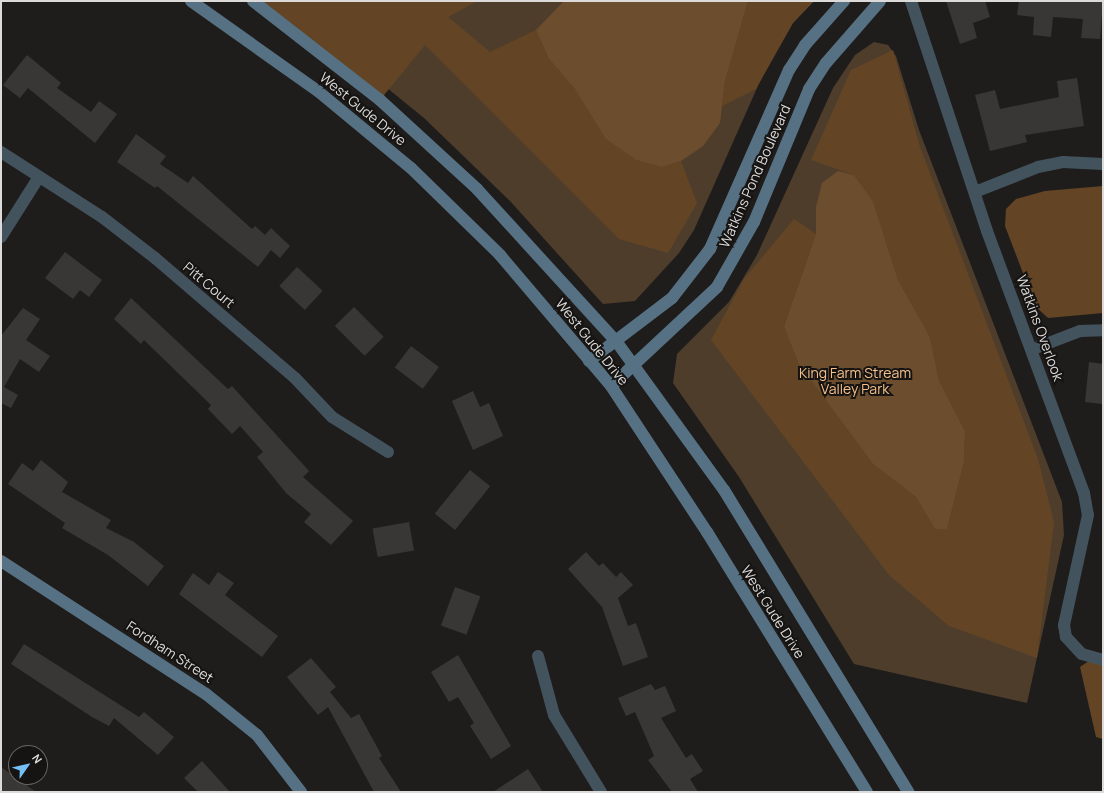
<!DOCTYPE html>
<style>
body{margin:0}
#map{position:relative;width:1104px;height:793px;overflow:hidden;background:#1f1d1b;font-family:Manrope,sans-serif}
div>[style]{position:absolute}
.green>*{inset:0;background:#4f3d2c}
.forest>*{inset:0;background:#634525}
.water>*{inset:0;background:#6c4d2d}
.building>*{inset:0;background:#393735;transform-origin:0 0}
.street>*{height:12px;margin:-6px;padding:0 6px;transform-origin:6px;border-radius:6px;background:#43535e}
.secondary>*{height:12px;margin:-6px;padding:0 6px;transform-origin:6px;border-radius:6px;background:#577184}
span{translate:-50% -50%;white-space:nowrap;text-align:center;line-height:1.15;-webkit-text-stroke:4px #161412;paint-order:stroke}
.street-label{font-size:14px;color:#dcdbd9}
.park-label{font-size:14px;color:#f6c08b}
.frame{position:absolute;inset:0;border:2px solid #dcdbd9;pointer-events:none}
.north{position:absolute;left:8px;top:745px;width:40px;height:40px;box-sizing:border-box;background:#161412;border:1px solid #656462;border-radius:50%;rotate:56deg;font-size:11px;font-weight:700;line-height:16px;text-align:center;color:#dcdbd9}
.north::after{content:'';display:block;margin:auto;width:14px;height:18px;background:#74c0f6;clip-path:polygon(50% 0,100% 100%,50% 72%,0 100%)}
</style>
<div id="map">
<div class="green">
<i style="clip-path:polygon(280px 1px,814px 1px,793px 23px,765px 70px,694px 230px,679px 253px,635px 301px,603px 304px,510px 201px,424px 118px)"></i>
<i style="clip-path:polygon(874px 42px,888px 45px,896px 56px,919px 130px,1062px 502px,1064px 535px,1027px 703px,854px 664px,739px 477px,673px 383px,677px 354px,729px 302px,757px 255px,833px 88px,855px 55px)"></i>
</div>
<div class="forest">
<i style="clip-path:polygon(253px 1px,477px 1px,448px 17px,490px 52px,536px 30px,549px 59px,575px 89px,662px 167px,681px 161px,697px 203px,668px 253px,619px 239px,425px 45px,380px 100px)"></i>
<i style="clip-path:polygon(748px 1px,814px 1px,793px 23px,756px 89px,722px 106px,725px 81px)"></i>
<i style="clip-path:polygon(893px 50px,920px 147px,1038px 459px,1054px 522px,1037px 658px,949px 626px,889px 575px,711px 340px,744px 279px,794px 219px,816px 234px,784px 325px,797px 358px,873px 464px,916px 497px,935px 529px,947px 529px,964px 462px,965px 431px,939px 381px,930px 337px,898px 280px,873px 201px,854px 175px,811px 160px,851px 70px)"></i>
<i style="clip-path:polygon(1103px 186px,1103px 313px,1048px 318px,1036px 307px,1005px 226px,1006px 209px,1016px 199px,1045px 191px)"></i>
<i style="clip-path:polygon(1093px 658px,1103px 660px,1103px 739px,1096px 737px,1080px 667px)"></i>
</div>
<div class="water">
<i style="clip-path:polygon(564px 1px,748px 1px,725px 81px,720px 123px,703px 146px,681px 161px,662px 167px,637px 160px,606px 139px,575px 89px,549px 59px,536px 30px)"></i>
<i style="clip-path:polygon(838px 171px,854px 175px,873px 201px,898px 280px,930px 337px,939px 381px,965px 431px,964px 462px,947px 529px,935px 529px,916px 497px,873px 464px,798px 362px,784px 326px,816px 234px,816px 207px,822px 183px)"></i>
</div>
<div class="building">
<i style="clip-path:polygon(946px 1px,985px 1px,990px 17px,973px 23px,977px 38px,960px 44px)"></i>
<i style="clip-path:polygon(1019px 1px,1103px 1px,1100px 39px,1081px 38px,1083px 19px,1053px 17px,1051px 37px,1033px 35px,1034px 17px,1017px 15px)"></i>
<i style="clip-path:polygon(27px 55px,61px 83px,57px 88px,91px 112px,99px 101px,117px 114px,95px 143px,28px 88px,20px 98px,3px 85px)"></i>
<i style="clip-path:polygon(1077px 78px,1084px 126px,1025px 135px,1027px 142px,990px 151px,975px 95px,995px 90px,1000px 109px,1059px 97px,1057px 81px)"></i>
<i style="clip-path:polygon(136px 134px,166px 156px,160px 164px,188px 183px,193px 176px,252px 229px,255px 226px,265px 235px,271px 228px,290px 246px,280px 258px,271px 250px,258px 267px,157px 186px,155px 188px,117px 162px)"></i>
<i style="clip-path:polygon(65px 252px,102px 280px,89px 297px,80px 290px,73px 299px,45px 278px)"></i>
<i style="left:297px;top:267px;width:35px;height:26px;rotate:43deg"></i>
<i style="clip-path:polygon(131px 298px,228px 389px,232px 386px,309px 471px,303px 477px,353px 521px,331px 545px,304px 522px,311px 514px,286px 493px,257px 457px,263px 452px,240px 426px,232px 434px,208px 409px,211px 405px,144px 340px,141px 344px,114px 319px)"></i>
<i style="left:354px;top:307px;width:42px;height:27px;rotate:45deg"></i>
<i style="clip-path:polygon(23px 308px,40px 319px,26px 340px,50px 356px,39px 372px,20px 359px,4px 387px,18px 395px,11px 408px,1px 403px,1px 336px)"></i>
<i style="left:411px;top:346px;width:35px;height:27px;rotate:37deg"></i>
<i style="clip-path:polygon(1089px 362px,1103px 364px,1103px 404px,1085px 402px)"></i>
<i style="clip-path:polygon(473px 391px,480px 407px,489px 403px,503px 436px,473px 450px,452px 401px)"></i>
<i style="clip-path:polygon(41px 460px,68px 482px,62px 492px,111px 520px,106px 528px,134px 542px,164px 566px,148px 586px,108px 555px,62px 528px,65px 523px,8px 484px,22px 463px,33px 471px)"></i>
<i style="left:470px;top:470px;width:26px;height:56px;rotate:39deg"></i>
<i style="left:409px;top:522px;width:29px;height:37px;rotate:80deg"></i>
<i style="clip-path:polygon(586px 552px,599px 566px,603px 563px,616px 577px,621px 572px,633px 585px,618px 598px,628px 626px,636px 623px,648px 657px,623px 666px,602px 607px,568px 569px)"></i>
<i style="clip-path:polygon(218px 572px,234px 583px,225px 595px,278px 636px,262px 657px,179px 594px,193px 573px,209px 585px)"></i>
<i style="left:455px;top:587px;width:27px;height:41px;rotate:20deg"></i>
<i style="clip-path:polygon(24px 644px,139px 717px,144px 712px,174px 737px,158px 755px,114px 718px,109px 726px,92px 717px,11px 664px)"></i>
<i style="clip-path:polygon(458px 655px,511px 746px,491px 759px,470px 726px,474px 723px,458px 697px,449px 702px,431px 672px)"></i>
<i style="clip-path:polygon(311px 658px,336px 687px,330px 692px,351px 718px,359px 714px,382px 756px,379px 758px,401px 792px,374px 792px,328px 707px,318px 715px,287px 677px)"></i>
<i style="clip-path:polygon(651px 684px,655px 690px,665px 686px,676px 711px,661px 718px,686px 758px,692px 754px,703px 771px,690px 779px,698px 792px,672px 792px,648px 760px,654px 756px,635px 712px,626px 716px,618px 698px)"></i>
<i style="clip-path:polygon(202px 761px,230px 792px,198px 792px,184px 778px)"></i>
<i style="clip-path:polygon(1px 767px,36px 792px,1px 792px)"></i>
<i style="clip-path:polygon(528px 769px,543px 792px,493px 792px)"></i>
</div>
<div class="street">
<i style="left:911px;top:1px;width:242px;rotate:71.7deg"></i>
<i style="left:987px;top:231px;width:279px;rotate:69.7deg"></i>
<i style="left:1084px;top:493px;width:22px;rotate:80deg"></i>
<i style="left:1088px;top:515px;width:113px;rotate:102.3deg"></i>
<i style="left:1064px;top:625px;width:12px;rotate:81deg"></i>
<i style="left:1066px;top:637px;width:23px;rotate:47deg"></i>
<i style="left:1082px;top:654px;width:22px;rotate:16deg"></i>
<i style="left:1px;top:152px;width:120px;rotate:32.8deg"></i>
<i style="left:102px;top:217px;width:67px;rotate:37.7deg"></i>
<i style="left:155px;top:258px;width:184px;rotate:40.6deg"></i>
<i style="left:295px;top:378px;width:54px;rotate:46.5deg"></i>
<i style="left:332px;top:417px;width:66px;rotate:32deg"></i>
<i style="left:975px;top:192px;width:68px;rotate:-21.6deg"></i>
<i style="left:1038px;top:167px;width:25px;rotate:-11deg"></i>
<i style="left:1063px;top:162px;width:40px;rotate:2.9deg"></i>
<i style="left:1px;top:237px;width:71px;rotate:-57.7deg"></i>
<i style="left:1033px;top:349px;width:50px;rotate:-21deg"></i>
<i style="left:1080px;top:331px;width:23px;rotate:-2deg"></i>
<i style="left:538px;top:656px;width:61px;rotate:74.8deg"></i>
<i style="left:554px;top:715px;width:90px;rotate:58.6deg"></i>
</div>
<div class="secondary">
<i style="left:191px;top:1px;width:157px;rotate:35.4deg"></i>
<i style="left:319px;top:92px;width:119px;rotate:39.6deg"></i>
<i style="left:411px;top:168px;width:124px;rotate:44.3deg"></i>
<i style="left:500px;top:255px;width:172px;rotate:49.7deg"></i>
<i style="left:611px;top:386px;width:175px;rotate:56.7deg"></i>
<i style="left:707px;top:532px;width:305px;rotate:58.4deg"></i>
<i style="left:253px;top:1px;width:161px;rotate:37.9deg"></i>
<i style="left:380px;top:100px;width:132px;rotate:42.5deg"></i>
<i style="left:477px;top:189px;width:206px;rotate:47.6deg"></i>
<i style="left:616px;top:341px;width:184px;rotate:54.1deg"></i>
<i style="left:724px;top:490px;width:354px;rotate:58.6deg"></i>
<i style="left:589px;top:361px;width:104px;rotate:-37.2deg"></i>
<i style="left:672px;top:298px;width:62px;rotate:-52.2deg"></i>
<i style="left:710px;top:249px;width:196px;rotate:-66.2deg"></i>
<i style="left:789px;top:70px;width:30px;rotate:-57deg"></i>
<i style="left:805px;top:45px;width:59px;rotate:-48.4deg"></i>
<i style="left:611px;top:386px;width:145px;rotate:-43deg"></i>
<i style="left:717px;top:287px;width:75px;rotate:-60.4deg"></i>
<i style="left:754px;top:222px;width:144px;rotate:-67.5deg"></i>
<i style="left:809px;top:89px;width:31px;rotate:-57deg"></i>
<i style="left:826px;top:63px;width:82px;rotate:-48.9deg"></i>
<i style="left:1px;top:561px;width:244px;rotate:33deg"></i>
<i style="left:206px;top:694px;width:65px;rotate:38.8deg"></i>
<i style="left:257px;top:735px;width:72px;rotate:52.3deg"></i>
</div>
<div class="street-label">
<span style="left:363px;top:109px;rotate:39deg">West Gude Drive</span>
<span style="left:755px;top:176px;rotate:-66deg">Watkins Pond Boulevard</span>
<span style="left:209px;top:285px;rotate:40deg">Pitt Court</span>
<span style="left:1040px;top:328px;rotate:70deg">Watkins Overlook</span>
<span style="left:592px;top:342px;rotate:51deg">West Gude Drive</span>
<span style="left:773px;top:612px;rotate:58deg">West Gude Drive</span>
<span style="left:170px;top:652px;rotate:33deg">Fordham Street</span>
</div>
<div class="park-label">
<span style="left:855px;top:381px">King Farm Stream<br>Valley Park</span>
</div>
<div class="frame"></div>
<div class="north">N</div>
</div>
